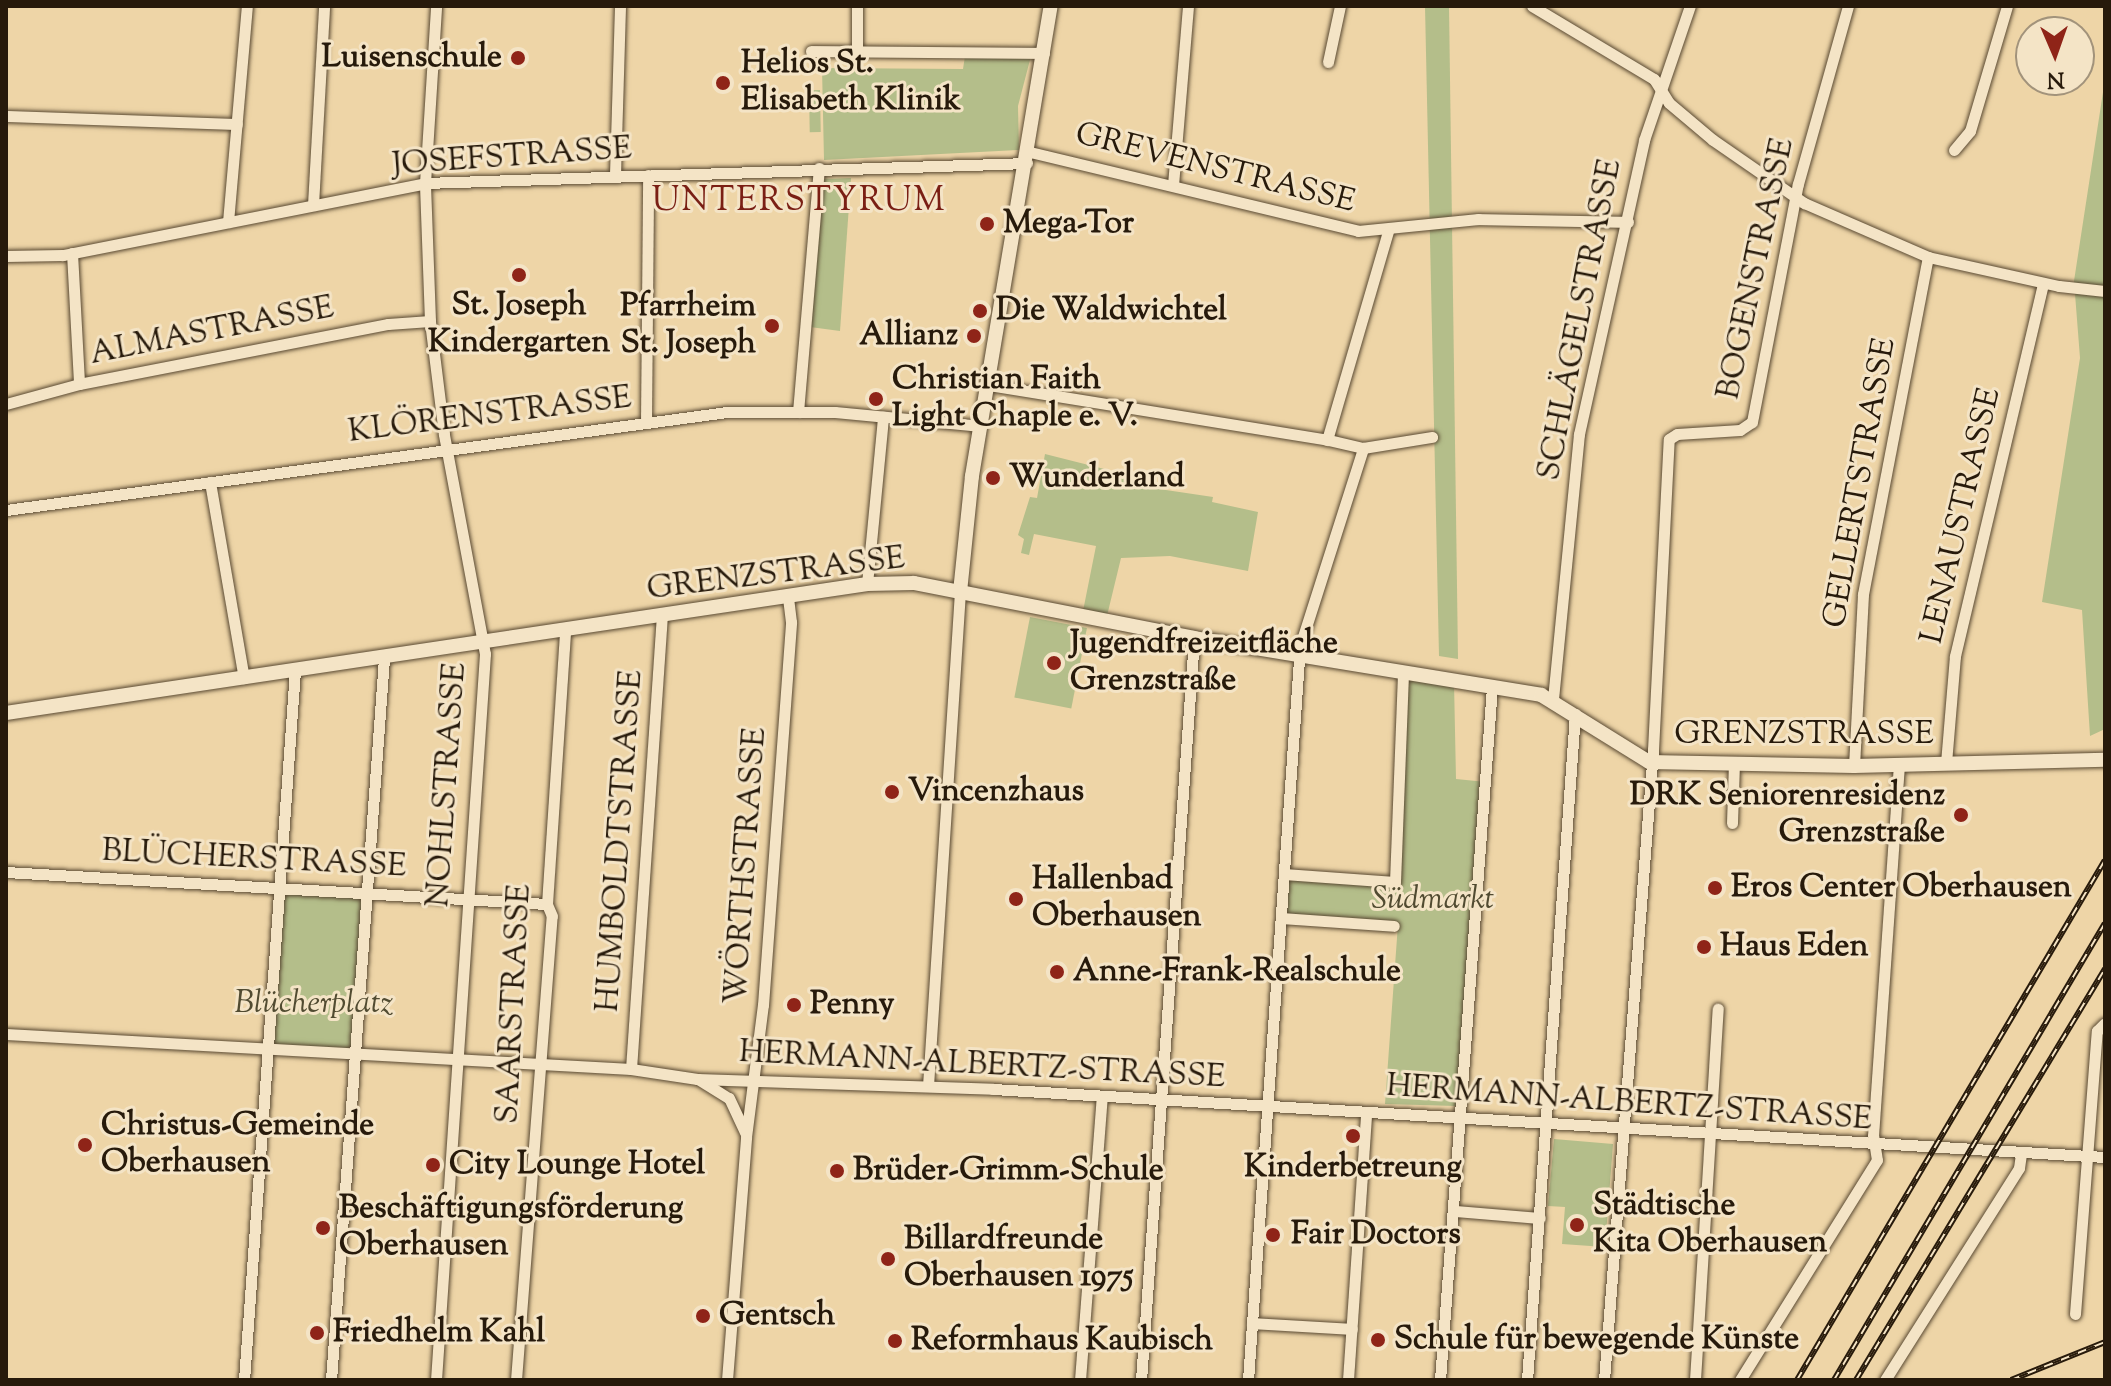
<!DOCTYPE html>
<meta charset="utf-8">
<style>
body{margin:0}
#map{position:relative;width:2111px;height:1386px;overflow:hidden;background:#eed5a7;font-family:"Sorts Mill Goudy",serif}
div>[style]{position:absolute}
.green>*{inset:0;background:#b4be8a;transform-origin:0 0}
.roads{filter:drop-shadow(0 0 2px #594932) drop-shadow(0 0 2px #594932)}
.street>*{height:11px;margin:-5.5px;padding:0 5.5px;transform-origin:5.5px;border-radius:5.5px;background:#f4e4c6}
.secondary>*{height:14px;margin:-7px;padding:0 7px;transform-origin:7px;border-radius:7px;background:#f4e4c6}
.rail>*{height:6px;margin-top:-3px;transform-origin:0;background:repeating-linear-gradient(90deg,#f4e4c6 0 9px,#271a0b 0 18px);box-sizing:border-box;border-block:2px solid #271a0b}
.dots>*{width:22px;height:22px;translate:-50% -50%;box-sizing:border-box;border:4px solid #f4e4c6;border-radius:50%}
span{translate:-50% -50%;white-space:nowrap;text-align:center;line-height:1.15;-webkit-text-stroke:6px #f4e4c6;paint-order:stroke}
.poi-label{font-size:32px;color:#271a0b;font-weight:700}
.right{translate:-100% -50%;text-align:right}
.left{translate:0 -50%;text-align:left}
.street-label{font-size:32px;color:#271a0b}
.park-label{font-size:32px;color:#514b31;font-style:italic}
.neighbourhood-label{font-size:34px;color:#7a1f14;letter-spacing:2px}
.frame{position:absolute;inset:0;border:8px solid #271a0b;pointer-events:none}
.north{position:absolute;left:2015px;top:16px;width:80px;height:80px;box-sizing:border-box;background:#f4e4c6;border:2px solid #a2937b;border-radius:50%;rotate:178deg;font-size:22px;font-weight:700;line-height:32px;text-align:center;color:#271a0b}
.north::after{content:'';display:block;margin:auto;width:28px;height:36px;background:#8f2418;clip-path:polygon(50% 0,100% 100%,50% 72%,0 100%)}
</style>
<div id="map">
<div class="green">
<i style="clip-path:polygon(1425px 6px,1449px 6px,1458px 659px,1439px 656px)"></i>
<i style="clip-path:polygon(965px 56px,1031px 56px,1018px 106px,1019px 150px,824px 160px,822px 68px,963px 69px)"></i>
<i style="clip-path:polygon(2105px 79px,2105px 729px,2090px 736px,2082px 610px,2042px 602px,2080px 358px,2074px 281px)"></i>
<i style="left:820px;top:90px;width:42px;height:11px;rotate:89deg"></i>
<i style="clip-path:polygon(851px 178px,840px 331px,810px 327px,824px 179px)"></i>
<i style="clip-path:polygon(1045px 454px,1140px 478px,1139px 486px,1213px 497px,1212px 502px,1258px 512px,1248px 571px,1170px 556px,1121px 558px,1106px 620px,1082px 616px,1096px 546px,1034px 534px,1029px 555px,1021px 553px,1024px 539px,1018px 535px,1030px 497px,1037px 498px)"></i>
<i style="left:1030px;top:617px;width:58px;height:82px;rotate:11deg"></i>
<i style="clip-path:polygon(1403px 673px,1454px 682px,1456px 779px,1486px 782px,1456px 1106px,1385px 1104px,1398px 924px,1287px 918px,1284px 874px,1395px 882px)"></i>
<i style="left:280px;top:888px;width:88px;height:162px;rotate:3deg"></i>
<i style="clip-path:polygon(1554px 1139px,1613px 1144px,1605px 1247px,1562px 1244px,1565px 1207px,1548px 1206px)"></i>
</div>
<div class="roads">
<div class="street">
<i style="left:857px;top:6px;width:45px;rotate:90deg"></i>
<i style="left:1532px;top:6px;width:142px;rotate:30.9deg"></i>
<i style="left:1654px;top:79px;width:28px;rotate:58deg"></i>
<i style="left:1669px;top:103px;width:57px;rotate:40.1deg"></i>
<i style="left:1713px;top:140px;width:111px;rotate:34.7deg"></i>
<i style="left:1804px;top:203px;width:135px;rotate:23.5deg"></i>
<i style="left:1928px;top:257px;width:134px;rotate:12.5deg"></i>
<i style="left:2059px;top:286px;width:46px;rotate:6.2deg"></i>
<i style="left:811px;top:51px;width:233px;rotate:0.5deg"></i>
<i style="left:1328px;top:62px;width:57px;rotate:-77.9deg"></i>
<i style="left:6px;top:116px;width:231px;rotate:2deg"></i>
<i style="left:1954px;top:150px;width:25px;rotate:-50deg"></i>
<i style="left:1970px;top:131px;width:130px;rotate:-73.5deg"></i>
<i style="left:1030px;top:152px;width:337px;rotate:13.5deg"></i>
<i style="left:1358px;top:231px;width:121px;rotate:-5.7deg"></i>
<i style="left:1478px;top:219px;width:150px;rotate:1.1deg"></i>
<i style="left:615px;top:175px;width:169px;rotate:-88.3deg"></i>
<i style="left:1173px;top:185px;width:180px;rotate:-85.2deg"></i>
<i style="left:313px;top:205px;width:199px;rotate:-86.8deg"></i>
<i style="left:228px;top:222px;width:217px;rotate:-85deg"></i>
<i style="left:72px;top:253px;width:131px;rotate:86.9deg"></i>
<i style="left:6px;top:256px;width:57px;rotate:-1deg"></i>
<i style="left:63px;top:255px;width:369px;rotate:-11.2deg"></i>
<i style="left:425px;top:183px;width:602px;rotate:-1.9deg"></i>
<i style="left:989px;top:385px;width:342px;rotate:9.2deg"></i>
<i style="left:6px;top:404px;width:76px;rotate:-15.3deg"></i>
<i style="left:79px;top:384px;width:315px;rotate:-11deg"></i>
<i style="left:388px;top:324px;width:42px;rotate:-4.1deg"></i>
<i style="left:798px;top:412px;width:245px;rotate:-85.1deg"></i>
<i style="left:646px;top:423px;width:248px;rotate:-89.5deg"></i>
<i style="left:1363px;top:448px;width:70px;rotate:-9.1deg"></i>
<i style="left:210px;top:482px;width:199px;rotate:80.2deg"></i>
<i style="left:6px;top:510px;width:728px;rotate:-7.74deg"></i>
<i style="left:727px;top:412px;width:108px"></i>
<i style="left:835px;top:412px;width:147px;rotate:5.5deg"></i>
<i style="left:867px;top:584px;width:168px;rotate:-84.5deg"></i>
<i style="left:1553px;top:699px;width:266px;rotate:-84.4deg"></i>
<i style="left:1579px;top:434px;width:301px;rotate:-77.5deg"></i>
<i style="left:1644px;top:140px;width:142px;rotate:-71.1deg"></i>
<i style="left:1946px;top:763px;width:107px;rotate:-85.2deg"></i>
<i style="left:1955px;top:656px;width:383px;rotate:-76.7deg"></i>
<i style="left:1854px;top:766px;width:172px;rotate:-87deg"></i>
<i style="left:1863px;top:594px;width:343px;rotate:-79.1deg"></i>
<i style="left:1732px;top:823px;width:59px;rotate:-88.1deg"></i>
<i style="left:6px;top:872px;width:542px;rotate:3.39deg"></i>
<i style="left:1284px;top:874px;width:111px;rotate:4.1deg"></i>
<i style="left:1395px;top:882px;width:209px;rotate:-87.8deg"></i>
<i style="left:1281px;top:918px;width:113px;rotate:4deg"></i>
<i style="left:6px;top:1034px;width:626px;rotate:3.21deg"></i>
<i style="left:631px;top:1069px;width:67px;rotate:8.6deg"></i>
<i style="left:697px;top:1079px;width:296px;rotate:1.9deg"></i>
<i style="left:993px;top:1089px;width:1114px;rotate:3.5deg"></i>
<i style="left:631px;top:1069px;width:453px;rotate:-86.1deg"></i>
<i style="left:698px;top:1079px;width:36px;rotate:32deg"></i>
<i style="left:729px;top:1098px;width:38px;rotate:65deg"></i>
<i style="left:928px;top:1086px;width:495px;rotate:-86.3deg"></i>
<i style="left:1455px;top:1211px;width:85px;rotate:4.7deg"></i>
<i style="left:2075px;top:1314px;width:284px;rotate:-85.6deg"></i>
<i style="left:2097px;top:1031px;width:11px;rotate:-45deg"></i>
<i style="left:1252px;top:1323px;width:100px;rotate:3.4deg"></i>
<i style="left:244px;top:1380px;width:711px;rotate:-85.89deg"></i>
<i style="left:331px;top:1380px;width:724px;rotate:-85.8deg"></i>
<i style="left:436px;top:1380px;width:728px;rotate:-86.14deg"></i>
<i style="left:485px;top:654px;width:224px;rotate:-100.6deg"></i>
<i style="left:444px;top:434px;width:114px;rotate:-97.1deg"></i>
<i style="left:430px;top:321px;width:138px;rotate:-92.1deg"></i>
<i style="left:425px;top:183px;width:177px;rotate:-86.4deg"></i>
<i style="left:516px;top:1380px;width:465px;rotate:-85.6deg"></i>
<i style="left:552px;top:916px;width:13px;rotate:-113deg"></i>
<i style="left:547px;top:904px;width:274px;rotate:-86.2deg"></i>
<i style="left:727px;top:1380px;width:244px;rotate:-85.5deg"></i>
<i style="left:746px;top:1137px;width:133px;rotate:-82.7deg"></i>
<i style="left:763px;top:1005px;width:384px;rotate:-85.8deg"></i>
<i style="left:791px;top:622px;width:24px;rotate:-97deg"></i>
<i style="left:1080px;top:1380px;width:284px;rotate:-85.6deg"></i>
<i style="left:1141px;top:1380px;width:744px;rotate:-85.91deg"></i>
<i style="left:1248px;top:1380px;width:736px;rotate:-85.95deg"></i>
<i style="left:1300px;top:646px;width:208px;rotate:-72.3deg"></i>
<i style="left:1363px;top:448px;width:37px;rotate:-167deg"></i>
<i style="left:1327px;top:440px;width:218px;rotate:-73.7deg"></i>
<i style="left:1348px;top:1380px;width:267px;rotate:-86.1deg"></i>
<i style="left:1440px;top:1380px;width:695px;rotate:-85.71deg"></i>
<i style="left:1527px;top:1380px;width:668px;rotate:-85.88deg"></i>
<i style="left:1604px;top:1380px;width:632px;rotate:-85.55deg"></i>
<i style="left:1653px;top:750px;width:311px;rotate:-87.1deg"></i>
<i style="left:1669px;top:439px;width:9px;rotate:-32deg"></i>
<i style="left:1677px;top:434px;width:63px;rotate:-3.6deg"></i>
<i style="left:1740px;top:430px;width:14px;rotate:-34deg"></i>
<i style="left:1752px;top:422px;width:242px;rotate:-79.1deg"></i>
<i style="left:1798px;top:184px;width:185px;rotate:-74.3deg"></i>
<i style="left:1695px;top:1380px;width:372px;rotate:-86.5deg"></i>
<i style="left:1740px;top:1380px;width:259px;rotate:-58.1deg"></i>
<i style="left:1877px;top:1160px;width:24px;rotate:-99deg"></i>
<i style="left:1873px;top:1136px;width:372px;rotate:-86deg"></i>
<i style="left:1885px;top:1380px;width:251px;rotate:-57.7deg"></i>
<i style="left:2019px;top:1168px;width:15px;rotate:-82deg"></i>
</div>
<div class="secondary">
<i style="left:960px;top:592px;width:117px;rotate:-84.1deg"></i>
<i style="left:972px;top:476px;width:477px;rotate:-80.5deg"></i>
<i style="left:6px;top:713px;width:871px;rotate:-8.52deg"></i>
<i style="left:867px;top:584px;width:47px;rotate:-1.2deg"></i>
<i style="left:914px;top:583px;width:285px;rotate:11.1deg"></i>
<i style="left:1194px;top:638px;width:352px;rotate:9.3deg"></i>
<i style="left:1541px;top:695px;width:127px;rotate:31.8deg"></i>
<i style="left:1649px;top:762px;width:205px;rotate:1.1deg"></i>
<i style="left:1854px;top:766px;width:251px;rotate:-1.4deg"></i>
</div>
</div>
<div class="rail">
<i style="left:1797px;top:1380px;width:604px;rotate:-59.36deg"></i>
<i style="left:1834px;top:1380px;width:531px;rotate:-59.33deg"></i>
<i style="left:1856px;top:1380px;width:481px;rotate:-58.8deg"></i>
<i style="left:2011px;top:1380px;width:101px;rotate:-22deg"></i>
</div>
<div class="dots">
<i style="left:518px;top:58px;background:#8f2418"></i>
<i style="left:723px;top:83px;background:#8f2418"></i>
<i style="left:987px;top:224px;background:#8f2418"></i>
<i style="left:519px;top:275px;background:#8f2418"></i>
<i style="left:980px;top:311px;background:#8f2418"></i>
<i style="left:772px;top:326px;background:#8f2418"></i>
<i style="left:974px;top:336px;background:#8f2418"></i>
<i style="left:876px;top:399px;background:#8f2418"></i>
<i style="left:993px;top:478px;background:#8f2418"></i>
<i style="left:1054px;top:663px;background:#8f2418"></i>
<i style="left:892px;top:792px;background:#8f2418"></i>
<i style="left:1961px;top:815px;background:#8f2418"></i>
<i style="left:1715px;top:888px;background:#8f2418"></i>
<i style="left:1016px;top:899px;background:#8f2418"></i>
<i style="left:1704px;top:947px;background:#8f2418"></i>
<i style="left:1057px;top:972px;background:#8f2418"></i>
<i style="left:794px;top:1005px;background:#8f2418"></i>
<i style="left:1353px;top:1136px;background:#8f2418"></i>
<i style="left:85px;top:1145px;background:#8f2418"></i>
<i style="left:433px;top:1165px;background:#8f2418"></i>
<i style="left:837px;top:1171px;background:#8f2418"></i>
<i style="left:1577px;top:1225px;background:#8f2418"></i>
<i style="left:323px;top:1228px;background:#8f2418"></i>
<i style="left:1273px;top:1235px;background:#8f2418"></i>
<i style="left:888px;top:1259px;background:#8f2418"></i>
<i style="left:703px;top:1316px;background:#8f2418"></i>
<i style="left:317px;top:1333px;background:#8f2418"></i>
<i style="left:1378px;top:1340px;background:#8f2418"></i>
<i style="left:895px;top:1341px;background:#8f2418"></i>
</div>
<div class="poi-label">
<span class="right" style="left:502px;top:58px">Luisenschule</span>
<span class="left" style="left:741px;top:83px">Helios St.<br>Elisabeth Klinik</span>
<span class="left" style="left:1003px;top:224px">Mega-Tor</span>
<span style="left:519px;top:325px">St. Joseph<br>Kindergarten</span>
<span class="right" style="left:756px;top:326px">Pfarrheim<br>St. Joseph</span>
<span class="left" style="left:996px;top:311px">Die Waldwichtel</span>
<span class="right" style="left:958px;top:336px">Allianz</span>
<span class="left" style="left:892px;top:399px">Christian Faith<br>Light Chaple e. V.</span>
<span class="left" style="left:1009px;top:478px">Wunderland</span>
<span class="left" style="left:1070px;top:663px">Jugendfreizeitfläche<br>Grenzstraße</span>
<span class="left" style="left:908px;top:792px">Vincenzhaus</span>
<span class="right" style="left:1945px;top:815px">DRK Seniorenresidenz<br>Grenzstraße</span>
<span class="left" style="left:1032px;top:899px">Hallenbad<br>Oberhausen</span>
<span class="left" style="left:1731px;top:888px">Eros Center Oberhausen</span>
<span class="left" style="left:1720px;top:947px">Haus Eden</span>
<span class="left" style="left:1073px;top:972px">Anne-Frank-Realschule</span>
<span class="left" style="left:810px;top:1005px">Penny</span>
<span class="left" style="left:101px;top:1145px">Christus-Gemeinde<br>Oberhausen</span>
<span class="left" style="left:449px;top:1165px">City Lounge Hotel</span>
<span style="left:1353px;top:1168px">Kinderbetreung</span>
<span class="left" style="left:853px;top:1171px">Brüder-Grimm-Schule</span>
<span class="left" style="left:1593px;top:1225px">Städtische<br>Kita Oberhausen</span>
<span class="left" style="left:339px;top:1228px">Beschäftigungsförderung<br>Oberhausen</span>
<span class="left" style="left:1291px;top:1235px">Fair Doctors</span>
<span class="left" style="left:904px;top:1259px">Billardfreunde<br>Oberhausen 1975</span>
<span class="left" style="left:719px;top:1316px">Gentsch</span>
<span class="left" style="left:333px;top:1333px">Friedhelm Kahl</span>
<span class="left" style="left:1394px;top:1340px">Schule für bewegende Künste</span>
<span class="left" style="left:911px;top:1341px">Reformhaus Kaubisch</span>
</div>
<div class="street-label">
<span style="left:512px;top:158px;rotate:-4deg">JOSEFSTRASSE</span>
<span style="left:1215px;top:169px;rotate:14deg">GREVENSTRASSE</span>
<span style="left:1757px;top:269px;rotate:-78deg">BOGENSTRASSE</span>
<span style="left:1581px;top:320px;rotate:-79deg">SCHLÄGELSTRASSE</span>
<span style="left:212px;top:332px;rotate:-11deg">ALMASTRASSE</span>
<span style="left:490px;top:416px;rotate:-7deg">KLÖRENSTRASSE</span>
<span style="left:1861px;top:483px;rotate:-80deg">GELLERTSTRASSE</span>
<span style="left:1962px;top:516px;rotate:-77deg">LENAUSTRASSE</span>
<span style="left:776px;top:575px;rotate:-7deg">GRENZSTRASSE</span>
<span style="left:1804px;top:735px">GRENZSTRASSE</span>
<span style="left:448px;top:785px;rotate:-86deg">NOHLSTRASSE</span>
<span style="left:621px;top:841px;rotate:-86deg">HUMBOLDTSTRASSE</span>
<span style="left:254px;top:860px;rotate:3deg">BLÜCHERSTRASSE</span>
<span style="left:747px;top:866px;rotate:-86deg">WÖRTHSTRASSE</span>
<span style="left:515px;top:1004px;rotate:-87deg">SAARSTRASSE</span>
<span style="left:982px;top:1066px;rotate:3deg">HERMANN-ALBERTZ-STRASSE</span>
<span style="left:1629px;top:1104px;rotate:4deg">HERMANN-ALBERTZ-STRASSE</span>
</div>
<div class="park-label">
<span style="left:1433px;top:900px">Südmarkt</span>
<span style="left:314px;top:1004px">Blücherplatz</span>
</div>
<div class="neighbourhood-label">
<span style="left:799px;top:202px">UNTERSTYRUM</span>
</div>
<div class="frame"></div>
<div class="north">N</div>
</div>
